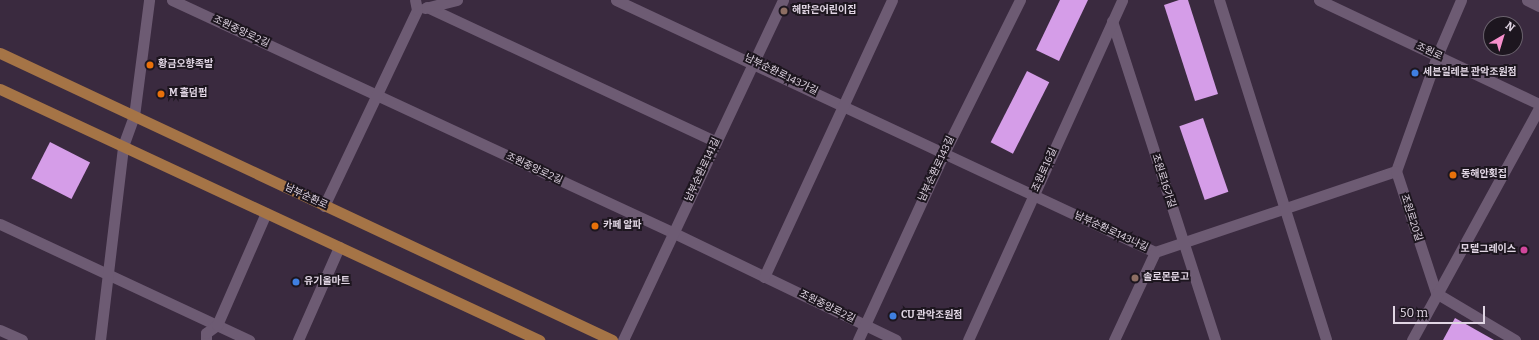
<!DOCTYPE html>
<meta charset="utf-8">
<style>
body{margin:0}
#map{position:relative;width:1539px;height:340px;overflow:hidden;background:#3a2a3f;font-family:Bitter,"Noto Sans KR",serif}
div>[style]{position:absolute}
.building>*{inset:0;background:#d59de8;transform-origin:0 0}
.minor>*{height:11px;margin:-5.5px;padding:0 5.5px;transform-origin:5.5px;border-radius:5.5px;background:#6d5b73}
.tertiary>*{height:11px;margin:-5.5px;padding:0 5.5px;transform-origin:5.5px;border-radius:5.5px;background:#6d5b73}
.primary>*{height:11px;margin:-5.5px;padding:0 5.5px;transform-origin:5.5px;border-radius:5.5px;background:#a57446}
.dots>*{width:11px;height:11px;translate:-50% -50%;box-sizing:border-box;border:2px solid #1d161f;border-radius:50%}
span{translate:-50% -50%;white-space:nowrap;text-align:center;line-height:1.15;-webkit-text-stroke:4px #1d161f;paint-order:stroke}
.poi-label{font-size:10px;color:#e1d6e4;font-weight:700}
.left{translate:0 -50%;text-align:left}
.right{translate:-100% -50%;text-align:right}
.street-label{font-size:10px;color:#e1d6e4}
.north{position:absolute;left:1483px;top:16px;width:40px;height:40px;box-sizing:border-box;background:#1d161f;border:1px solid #6b636e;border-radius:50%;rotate:38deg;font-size:11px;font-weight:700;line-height:16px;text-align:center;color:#e1d6e4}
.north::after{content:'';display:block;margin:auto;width:14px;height:18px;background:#f890cd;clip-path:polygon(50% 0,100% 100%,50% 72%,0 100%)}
.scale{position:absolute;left:1393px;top:306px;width:92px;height:18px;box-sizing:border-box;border:2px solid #e1d6e4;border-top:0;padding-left:5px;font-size:12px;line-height:14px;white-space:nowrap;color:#e1d6e4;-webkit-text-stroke:3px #1d161f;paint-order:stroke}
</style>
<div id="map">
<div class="building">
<i style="clip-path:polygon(1060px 0,1088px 0,1059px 61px,1036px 50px)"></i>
<i style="clip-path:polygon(1179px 0,1188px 0,1218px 94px,1195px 101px,1164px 5px)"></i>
<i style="left:1027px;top:71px;width:25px;height:80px;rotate:27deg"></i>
<i style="left:1203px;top:118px;width:78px;height:25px;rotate:71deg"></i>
<i style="left:50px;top:142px;width:45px;height:41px;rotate:27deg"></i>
<i style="clip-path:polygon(1455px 318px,1494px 340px,1443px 340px)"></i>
</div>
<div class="minor">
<i style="left:172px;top:0;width:553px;rotate:24.9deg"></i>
<i style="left:674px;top:233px;width:246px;rotate:25.7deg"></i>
<i style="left:616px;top:0;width:595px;rotate:25.06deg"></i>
<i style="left:1155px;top:252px;width:254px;rotate:-18.6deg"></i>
<i style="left:1219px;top:0;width:356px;rotate:72.5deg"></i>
<i style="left:1461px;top:0;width:61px;rotate:113.2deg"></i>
<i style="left:1437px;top:56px;width:122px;rotate:109.6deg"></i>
<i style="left:1396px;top:171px;width:128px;rotate:71.8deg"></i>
<i style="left:1436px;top:293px;width:92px;rotate:30.7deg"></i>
<i style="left:1527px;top:0;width:13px;rotate:27deg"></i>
<i style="left:427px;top:7px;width:319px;rotate:25deg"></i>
<i style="left:425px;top:8px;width:33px;rotate:-14deg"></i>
<i style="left:1112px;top:21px;width:335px;rotate:72.1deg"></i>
<i style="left:324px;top:206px;width:217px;rotate:-64.6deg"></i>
<i style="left:417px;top:10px;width:10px;rotate:-101deg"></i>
<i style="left:0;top:224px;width:275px;rotate:25deg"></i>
<i style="left:764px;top:277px;width:305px;rotate:-65.2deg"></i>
<i style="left:0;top:330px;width:24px;rotate:24deg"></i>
<i style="left:100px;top:340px;width:195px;rotate:-83.2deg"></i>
<i style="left:123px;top:146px;width:32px;rotate:-70deg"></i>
<i style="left:134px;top:116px;width:117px;rotate:-82.6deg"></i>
<i style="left:206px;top:340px;width:7px;rotate:-90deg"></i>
<i style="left:206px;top:333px;width:14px;rotate:-36deg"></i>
<i style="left:217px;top:325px;width:122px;rotate:-66.4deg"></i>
<i style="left:298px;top:340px;width:102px;rotate:-66.2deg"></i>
<i style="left:623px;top:340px;width:376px;rotate:-64.8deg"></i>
<i style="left:858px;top:340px;width:206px;rotate:-65.3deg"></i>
<i style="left:944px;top:153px;width:171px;rotate:-63.6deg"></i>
<i style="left:968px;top:340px;width:373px;rotate:-65.6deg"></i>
<i style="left:1114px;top:340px;width:97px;rotate:-65deg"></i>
<i style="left:1412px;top:340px;width:264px;rotate:-61.3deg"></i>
</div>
<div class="tertiary">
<i style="left:1319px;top:0;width:243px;rotate:25.3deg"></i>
</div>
<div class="primary">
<i style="left:0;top:53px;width:676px;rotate:25.12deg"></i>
<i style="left:0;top:89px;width:595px;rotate:24.97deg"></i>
</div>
<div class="dots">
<i style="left:784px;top:11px;background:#8d6e63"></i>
<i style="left:150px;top:65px;background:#e8710a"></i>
<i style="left:1415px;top:73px;background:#3f7fe0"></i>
<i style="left:161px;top:94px;background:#e8710a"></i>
<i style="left:1453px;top:175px;background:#e8710a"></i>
<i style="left:595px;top:226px;background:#e8710a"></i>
<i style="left:1524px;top:250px;background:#d1479c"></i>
<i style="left:1135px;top:278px;background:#8d6e63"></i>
<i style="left:296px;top:282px;background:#3f7fe0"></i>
<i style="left:893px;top:316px;background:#3f7fe0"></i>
</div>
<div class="poi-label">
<span class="left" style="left:792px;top:11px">해맑은어린이집</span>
<span class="left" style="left:158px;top:65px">황금오향족발</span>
<span class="left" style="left:1423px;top:73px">세븐일레븐 관악조원점</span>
<span class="left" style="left:169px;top:94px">M 홀덤펍</span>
<span class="left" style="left:1461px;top:175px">동해안횟집</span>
<span class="left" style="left:603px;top:226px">카페 알파</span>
<span class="right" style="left:1516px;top:250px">모텔그레이스</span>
<span class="left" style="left:1143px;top:278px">솔로몬문고</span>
<span class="left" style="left:304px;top:282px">유기올마트</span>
<span class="left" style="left:901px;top:316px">CU 관악조원점</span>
</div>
<div class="street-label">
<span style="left:241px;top:32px;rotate:25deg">조원중앙로2길</span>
<span style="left:1429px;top:52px;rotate:25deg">조원로</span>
<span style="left:781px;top:75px;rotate:26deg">남부순환로143가길</span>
<span style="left:534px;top:169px;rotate:25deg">조원중앙로2길</span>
<span style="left:937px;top:169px;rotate:-65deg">남부순환로143길</span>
<span style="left:703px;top:170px;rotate:-65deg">남부순환로141길</span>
<span style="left:1045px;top:170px;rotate:-66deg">조원로16길</span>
<span style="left:1163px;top:181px;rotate:72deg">조원로16가길</span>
<span style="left:306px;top:197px;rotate:25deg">남부순환로</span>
<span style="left:1411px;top:218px;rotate:72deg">조원로20길</span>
<span style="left:1111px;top:232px;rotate:25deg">남부순환로143나길</span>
<span style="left:827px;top:307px;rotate:26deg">조원중앙로2길</span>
</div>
<div class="north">N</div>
<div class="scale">50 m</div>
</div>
